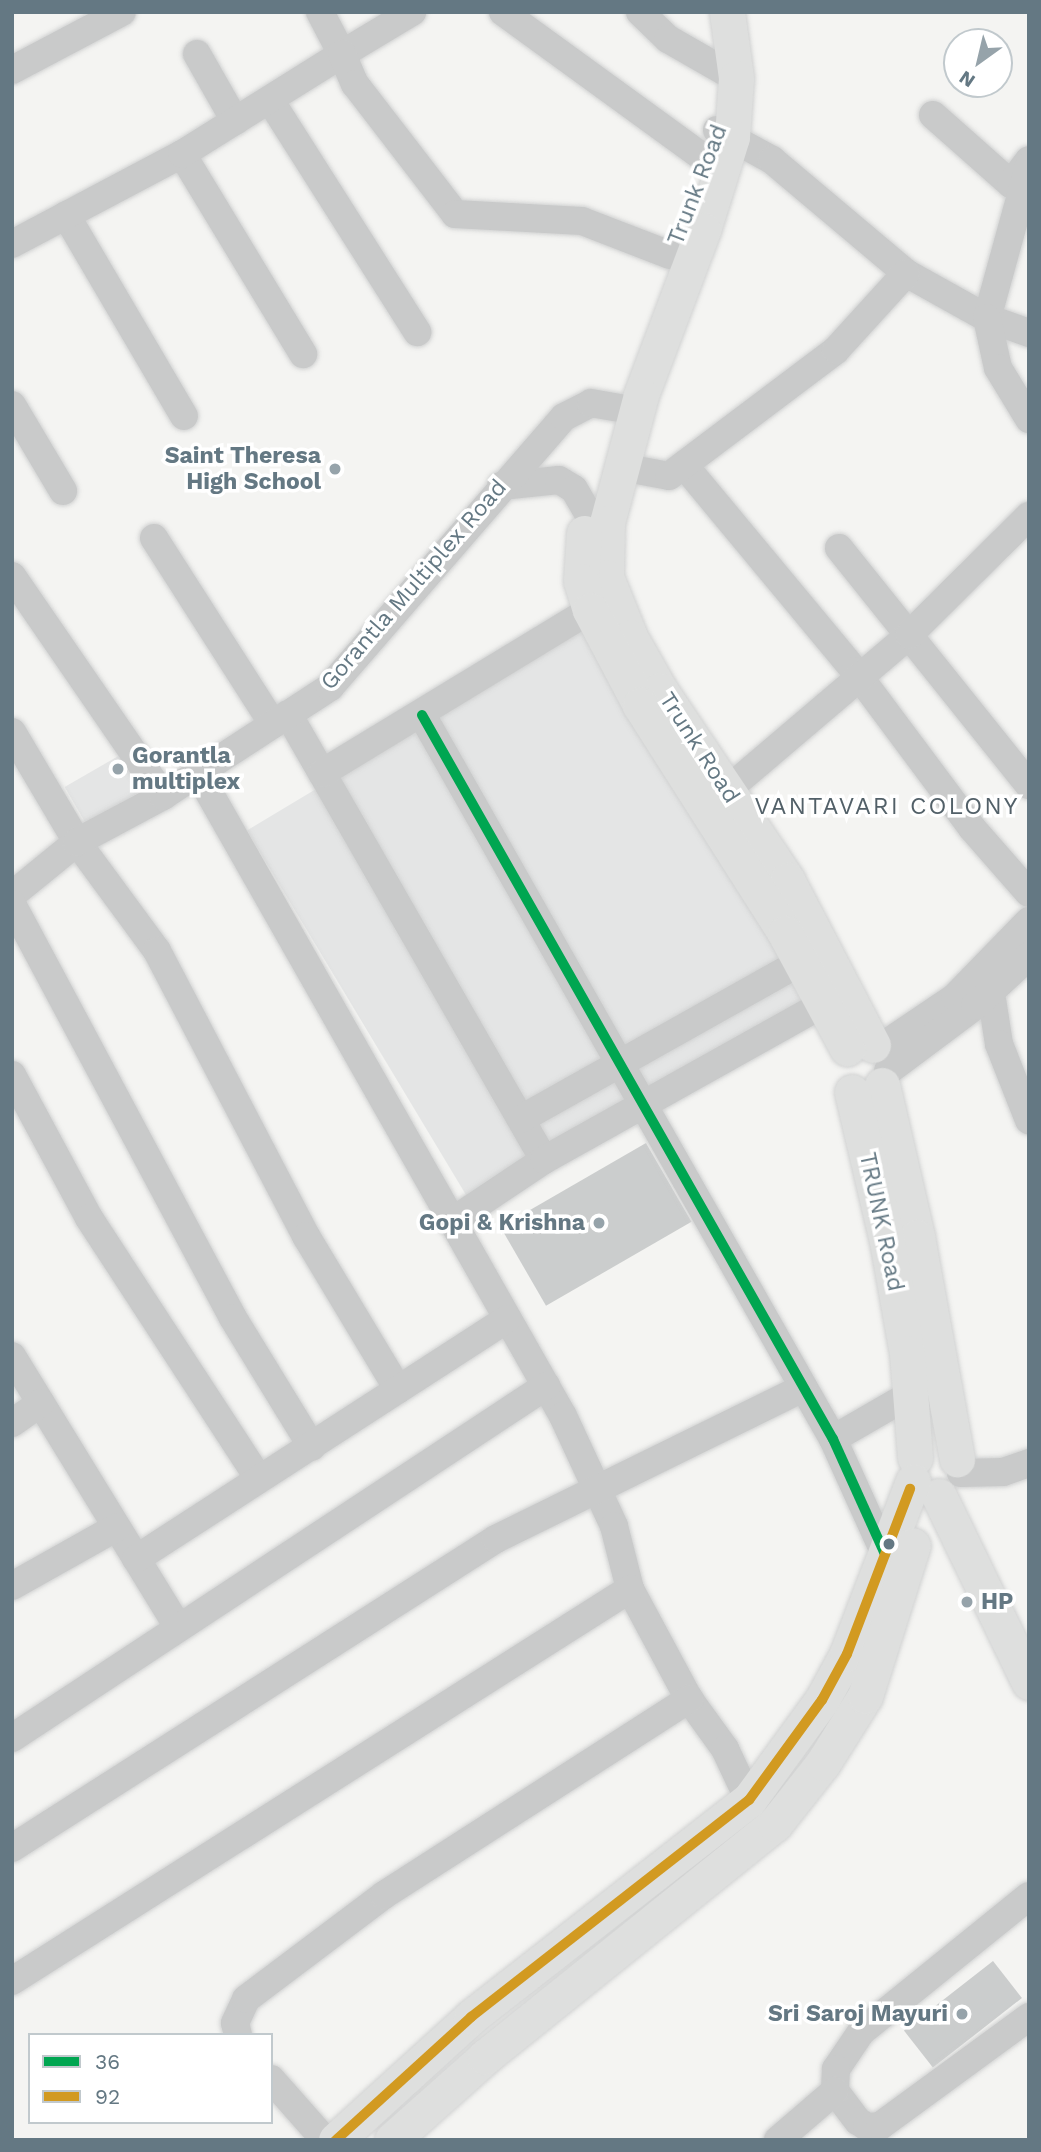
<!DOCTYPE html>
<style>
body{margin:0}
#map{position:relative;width:1041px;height:2152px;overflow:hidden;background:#f4f4f2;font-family:"Work Sans",sans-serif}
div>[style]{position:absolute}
.built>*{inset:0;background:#e4e5e5;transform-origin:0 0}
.building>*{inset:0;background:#cbcdcd;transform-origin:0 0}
.roads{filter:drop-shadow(0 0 2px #d1d2d2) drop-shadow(0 0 2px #d1d2d2)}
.minor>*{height:28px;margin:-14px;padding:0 14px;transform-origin:14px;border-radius:14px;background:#c9caca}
.major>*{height:35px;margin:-17.5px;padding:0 17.5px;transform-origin:17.5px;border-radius:17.5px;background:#dedfde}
.bus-1>*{height:10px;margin:-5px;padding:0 5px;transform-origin:5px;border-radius:5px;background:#00a651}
.bus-2>*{height:10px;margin:-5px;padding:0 5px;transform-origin:5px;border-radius:5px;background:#d29a21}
.dots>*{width:19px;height:19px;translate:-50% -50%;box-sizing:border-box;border:4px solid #fff;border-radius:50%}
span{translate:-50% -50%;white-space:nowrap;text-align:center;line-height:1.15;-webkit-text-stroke:7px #fff;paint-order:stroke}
.street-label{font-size:23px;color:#647883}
.poi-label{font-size:23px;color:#647883;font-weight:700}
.right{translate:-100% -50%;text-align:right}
.left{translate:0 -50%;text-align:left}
.neighbourhood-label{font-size:24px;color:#526068;letter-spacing:2px}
.frame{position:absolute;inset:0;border:14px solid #647883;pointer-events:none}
.legend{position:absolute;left:28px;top:2033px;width:245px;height:91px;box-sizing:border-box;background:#fff;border:2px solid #c1c9cd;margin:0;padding:9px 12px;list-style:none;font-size:21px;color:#647883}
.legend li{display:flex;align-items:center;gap:14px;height:35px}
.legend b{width:35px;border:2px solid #c1c9cd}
.north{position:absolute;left:943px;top:28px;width:70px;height:70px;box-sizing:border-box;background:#fff;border:2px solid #c1c9cd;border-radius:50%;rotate:214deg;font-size:19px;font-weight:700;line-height:28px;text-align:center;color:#647883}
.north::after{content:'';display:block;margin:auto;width:24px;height:32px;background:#96a3aa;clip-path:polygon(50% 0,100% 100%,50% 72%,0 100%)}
</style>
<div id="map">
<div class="built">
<i style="left:589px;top:625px;width:435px;height:399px;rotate:59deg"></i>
<i style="left:127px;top:751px;width:42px;height:72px;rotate:60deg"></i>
</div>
<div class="building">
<i style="left:646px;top:1143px;width:91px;height:168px;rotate:60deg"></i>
<i style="left:993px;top:1961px;width:47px;height:113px;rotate:52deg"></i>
</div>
<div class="roads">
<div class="minor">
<i style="left:320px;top:12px;width:47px;rotate:62.4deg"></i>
<i style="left:342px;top:54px;width:82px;rotate:-31deg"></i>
<i style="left:503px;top:12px;width:252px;rotate:36deg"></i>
<i style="left:640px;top:12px;width:39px;rotate:44deg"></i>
<i style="left:668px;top:39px;width:78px;rotate:29.8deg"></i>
<i style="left:197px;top:54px;width:77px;rotate:60.4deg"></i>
<i style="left:12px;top:70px;width:124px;rotate:-27.8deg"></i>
<i style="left:270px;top:100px;width:275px;rotate:57.6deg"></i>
<i style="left:933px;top:115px;width:104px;rotate:41.5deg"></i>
<i style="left:1011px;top:184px;width:30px;rotate:-53deg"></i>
<i style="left:717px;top:130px;width:63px;rotate:28.6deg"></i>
<i style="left:772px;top:160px;width:175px;rotate:40.1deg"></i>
<i style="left:906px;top:273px;width:93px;rotate:29.1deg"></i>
<i style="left:987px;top:318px;width:45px;rotate:19.7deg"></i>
<i style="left:182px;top:154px;width:234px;rotate:58.8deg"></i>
<i style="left:1029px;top:166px;width:158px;rotate:105.4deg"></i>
<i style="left:987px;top:318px;width:51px;rotate:77.6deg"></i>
<i style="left:998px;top:368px;width:60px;rotate:58.7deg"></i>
<i style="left:66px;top:215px;width:233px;rotate:59.6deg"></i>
<i style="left:12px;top:244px;width:192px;rotate:-27.9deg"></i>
<i style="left:182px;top:154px;width:189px;rotate:-32deg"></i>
<i style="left:342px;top:54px;width:33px;rotate:67deg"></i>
<i style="left:355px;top:84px;width:164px;rotate:52.4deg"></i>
<i style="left:455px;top:214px;width:127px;rotate:3.2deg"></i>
<i style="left:582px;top:221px;width:94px;rotate:21.1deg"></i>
<i style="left:12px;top:405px;width:100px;rotate:59.3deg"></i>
<i style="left:684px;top:465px;width:268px;rotate:50.3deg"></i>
<i style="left:855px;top:671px;width:196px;rotate:53.3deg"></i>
<i style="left:972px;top:828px;width:86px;rotate:48.8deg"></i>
<i style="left:621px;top:467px;width:49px;rotate:10.6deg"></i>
<i style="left:669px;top:476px;width:209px;rotate:-37deg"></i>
<i style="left:836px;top:350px;width:104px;rotate:-47.7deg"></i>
<i style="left:501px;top:486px;width:58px;rotate:-5.9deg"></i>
<i style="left:559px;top:480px;width:17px;rotate:31deg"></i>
<i style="left:574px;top:489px;width:28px;rotate:60deg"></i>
<i style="left:154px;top:538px;width:221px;rotate:57.4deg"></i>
<i style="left:839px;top:548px;width:304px;rotate:51.3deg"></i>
<i style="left:12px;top:576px;width:267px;rotate:55.5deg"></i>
<i style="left:288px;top:714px;width:514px;rotate:60.14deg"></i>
<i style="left:422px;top:715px;width:833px;rotate:60.42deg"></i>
<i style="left:833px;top:1439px;width:126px;rotate:65.7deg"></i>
<i style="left:12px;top:732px;width:128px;rotate:59.4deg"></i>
<i style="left:77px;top:842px;width:135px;rotate:53.7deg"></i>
<i style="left:157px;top:951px;width:322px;rotate:62.4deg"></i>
<i style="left:306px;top:1236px;width:179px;rotate:59deg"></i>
<i style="left:198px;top:773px;width:739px;rotate:60.42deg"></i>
<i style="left:563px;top:1416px;width:121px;rotate:65.1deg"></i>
<i style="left:614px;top:1526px;width:65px;rotate:75.7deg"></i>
<i style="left:630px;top:1589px;width:125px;rotate:61.8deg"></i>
<i style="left:689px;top:1699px;width:62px;rotate:54.2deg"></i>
<i style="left:725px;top:1749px;width:56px;rotate:64.8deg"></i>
<i style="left:322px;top:773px;width:314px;rotate:-31.3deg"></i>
<i style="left:726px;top:791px;width:240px;rotate:-40.4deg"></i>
<i style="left:909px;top:635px;width:169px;rotate:-44.8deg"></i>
<i style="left:12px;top:895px;width:84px;rotate:-39.2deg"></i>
<i style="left:77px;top:842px;width:98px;rotate:-28.1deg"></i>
<i style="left:163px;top:796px;width:199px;rotate:-33.1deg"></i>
<i style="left:330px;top:687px;width:357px;rotate:-49.1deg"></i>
<i style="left:564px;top:417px;width:30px;rotate:-27deg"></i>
<i style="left:591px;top:403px;width:47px;rotate:9.9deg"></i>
<i style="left:12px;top:904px;width:469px;rotate:61.9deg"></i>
<i style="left:233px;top:1318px;width:151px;rotate:58.5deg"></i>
<i style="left:983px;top:982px;width:14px;rotate:54deg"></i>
<i style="left:991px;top:993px;width:52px;rotate:81.1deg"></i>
<i style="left:999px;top:1044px;width:82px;rotate:68.5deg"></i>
<i style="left:878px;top:1049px;width:93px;rotate:-34deg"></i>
<i style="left:955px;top:997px;width:106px;rotate:-45.8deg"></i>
<i style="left:888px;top:1071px;width:109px;rotate:-36.8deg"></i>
<i style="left:975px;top:1006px;width:74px;rotate:-42.8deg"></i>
<i style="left:12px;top:1075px;width:162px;rotate:61.7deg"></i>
<i style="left:89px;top:1218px;width:311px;rotate:56.9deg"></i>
<i style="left:521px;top:1119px;width:311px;rotate:-29.3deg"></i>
<i style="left:451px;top:1222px;width:112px;rotate:-33.7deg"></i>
<i style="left:544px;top:1160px;width:340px;rotate:-29.2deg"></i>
<i style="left:12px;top:1356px;width:318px;rotate:58.5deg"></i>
<i style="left:12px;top:1423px;width:35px;rotate:-35deg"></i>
<i style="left:833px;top:1439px;width:90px;rotate:-30deg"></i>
<i style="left:961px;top:1473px;width:42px;rotate:-1.4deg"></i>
<i style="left:1003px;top:1472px;width:28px;rotate:-19deg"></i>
<i style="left:136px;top:1559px;width:442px;rotate:-32.9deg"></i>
<i style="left:12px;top:1586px;width:120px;rotate:-29.3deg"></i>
<i style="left:12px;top:1738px;width:640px;rotate:-33.39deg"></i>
<i style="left:12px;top:1848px;width:574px;rotate:-32.56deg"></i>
<i style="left:496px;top:1539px;width:342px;rotate:-26.2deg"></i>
<i style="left:1029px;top:1896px;width:216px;rotate:141deg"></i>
<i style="left:861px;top:2032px;width:45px;rotate:124deg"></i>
<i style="left:836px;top:2069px;width:22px;rotate:93deg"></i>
<i style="left:835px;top:2091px;width:38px;rotate:53deg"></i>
<i style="left:858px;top:2121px;width:11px;rotate:34deg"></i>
<i style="left:867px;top:2127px;width:13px;rotate:-4deg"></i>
<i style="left:880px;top:2126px;width:185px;rotate:-36.2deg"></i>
<i style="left:12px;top:1981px;width:732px;rotate:-32.39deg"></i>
<i style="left:238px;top:2035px;width:12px;rotate:-104deg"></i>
<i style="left:235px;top:2023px;width:26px;rotate:-65deg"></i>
<i style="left:246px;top:1999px;width:173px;rotate:-37deg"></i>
<i style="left:384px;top:1895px;width:363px;rotate:-32.7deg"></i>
<i style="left:271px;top:2079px;width:81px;rotate:48.5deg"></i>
<i style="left:778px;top:2140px;width:75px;rotate:-40.7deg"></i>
</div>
<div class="major">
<i style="left:727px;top:12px;width:67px;rotate:82.2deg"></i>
<i style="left:736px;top:78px;width:59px;rotate:93.9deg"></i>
<i style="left:732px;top:137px;width:97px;rotate:107.3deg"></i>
<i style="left:703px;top:230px;width:176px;rotate:110.6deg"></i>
<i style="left:641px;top:395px;width:132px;rotate:104.9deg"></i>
<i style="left:607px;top:523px;width:54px;rotate:91.1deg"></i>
<i style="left:606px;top:577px;width:65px;rotate:68.2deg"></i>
<i style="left:630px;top:637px;width:61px;rotate:60.5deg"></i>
<i style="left:660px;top:690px;width:229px;rotate:56.2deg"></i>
<i style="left:787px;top:880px;width:186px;rotate:62.5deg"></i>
<i style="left:584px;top:533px;width:48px;rotate:93.6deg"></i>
<i style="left:581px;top:581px;width:30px;rotate:73deg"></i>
<i style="left:590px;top:610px;width:107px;rotate:62.2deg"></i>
<i style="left:640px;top:705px;width:270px;rotate:57.5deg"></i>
<i style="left:785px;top:933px;width:131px;rotate:61.7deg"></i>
<i style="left:882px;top:1085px;width:156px;rotate:77deg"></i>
<i style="left:917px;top:1237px;width:226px;rotate:79.8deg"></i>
<i style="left:852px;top:1092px;width:153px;rotate:76.8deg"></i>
<i style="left:887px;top:1241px;width:114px;rotate:79.9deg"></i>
<i style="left:907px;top:1353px;width:105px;rotate:85.6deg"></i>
<i style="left:939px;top:1496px;width:207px;rotate:64.2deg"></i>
<i style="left:336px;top:2140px;width:183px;rotate:-42.3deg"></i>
<i style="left:471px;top:2017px;width:353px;rotate:-38deg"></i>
<i style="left:749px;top:1800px;width:124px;rotate:-53.9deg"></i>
<i style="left:822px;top:1700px;width:52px;rotate:-61.5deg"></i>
<i style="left:847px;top:1654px;width:185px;rotate:-69.1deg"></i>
<i style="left:392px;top:2140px;width:125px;rotate:-41.7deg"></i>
<i style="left:485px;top:2057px;width:372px;rotate:-38.8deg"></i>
<i style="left:775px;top:1824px;width:78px;rotate:-51.8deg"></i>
<i style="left:823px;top:1763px;width:79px;rotate:-57.9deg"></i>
<i style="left:865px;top:1696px;width:158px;rotate:-72.4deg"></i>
</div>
</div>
<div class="bus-1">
<i style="left:422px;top:715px;width:833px;rotate:60.42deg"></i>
<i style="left:833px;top:1439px;width:126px;rotate:65.7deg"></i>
</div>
<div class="bus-2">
<i style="left:336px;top:2140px;width:183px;rotate:-42.3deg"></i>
<i style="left:471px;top:2017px;width:353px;rotate:-38deg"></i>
<i style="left:749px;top:1800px;width:124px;rotate:-53.9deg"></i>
<i style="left:822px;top:1700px;width:52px;rotate:-61.5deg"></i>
<i style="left:847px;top:1654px;width:177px;rotate:-69.1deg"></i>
</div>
<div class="dots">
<i style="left:335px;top:469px;background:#96a3aa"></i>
<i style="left:118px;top:769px;background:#96a3aa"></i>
<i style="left:599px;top:1223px;background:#96a3aa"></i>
<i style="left:889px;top:1544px;background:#647883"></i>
<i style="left:967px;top:1602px;background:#96a3aa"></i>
<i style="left:962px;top:2014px;background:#96a3aa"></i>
</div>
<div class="street-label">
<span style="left:698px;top:185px;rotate:-69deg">Trunk Road</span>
<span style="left:414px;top:585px;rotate:-49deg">Gorantla Multiplex Road</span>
<span style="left:699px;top:748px;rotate:57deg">Trunk Road</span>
<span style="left:881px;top:1222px;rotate:78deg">TRUNK Road</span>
</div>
<div class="poi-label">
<span class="right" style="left:321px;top:469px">Saint Theresa<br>High School</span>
<span class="left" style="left:132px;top:769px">Gorantla<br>multiplex</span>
<span class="right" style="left:585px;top:1223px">Gopi &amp; Krishna</span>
<span class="left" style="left:981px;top:1602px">HP</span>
<span class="right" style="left:948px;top:2014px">Sri Saroj Mayuri</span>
</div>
<div class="neighbourhood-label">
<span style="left:887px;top:807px">VANTAVARI COLONY</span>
</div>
<div class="frame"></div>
<ul class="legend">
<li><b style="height:9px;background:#00a651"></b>36</li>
<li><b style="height:9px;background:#d29a21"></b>92</li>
</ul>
<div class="north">N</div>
</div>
